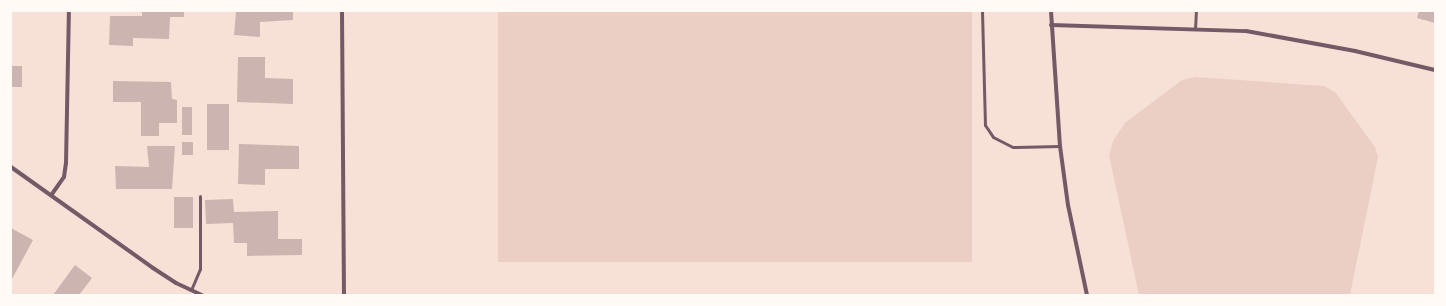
<!DOCTYPE html>
<style>
body{margin:0}
#map{position:relative;width:1446px;height:306px;overflow:hidden;background:#f7e1d7;font-family:"PT Sans",sans-serif}
div>[style]{position:absolute}
.green>*{inset:0;background:#ebcfc5;transform-origin:0 0}
.building>*{inset:0;background:#ccb4b1;transform-origin:0 0}
.service>*{height:3px;margin:-1.5px;padding:0 1.5px;transform-origin:1.5px;border-radius:1.5px;background:#755966}
.minor>*{height:4px;margin:-2px;padding:0 2px;transform-origin:2px;border-radius:2px;background:#755966}
span{translate:-50% -50%;white-space:nowrap;text-align:center;line-height:1.15;-webkit-text-stroke:3px #fffaf5;paint-order:stroke}
.frame{position:absolute;inset:0;border:12px solid #fffaf5;pointer-events:none}
</style>
<div id="map">
<div class="green">
<i style="left:498px;top:11px;width:474px;height:251px"></i>
<i style="clip-path:polygon(1195px 77px,1324px 86px,1335px 92px,1375px 147px,1378px 157px,1350px 295px,1139px 295px,1109px 155px,1113px 141px,1125px 123px,1182px 80px)"></i>
</div>
<div class="building">
<i style="clip-path:polygon(142px 11px,184px 11px,184px 17px,170px 17px,169px 39px,133px 38px,133px 46px,109px 45px,110px 16px,142px 16px)"></i>
<i style="clip-path:polygon(236px 11px,293px 11px,293px 20px,260px 22px,260px 37px,234px 35px)"></i>
<i style="clip-path:polygon(1419px 11px,1435px 11px,1435px 23px,1417px 18px)"></i>
<i style="clip-path:polygon(238px 57px,265px 57px,265px 78px,293px 79px,293px 104px,237px 102px)"></i>
<i style="left:11px;top:66px;width:11px;height:21px"></i>
<i style="clip-path:polygon(113px 81px,171px 82px,172px 99px,177px 100px,177px 123px,159px 123px,159px 136px,141px 136px,141px 102px,113px 102px)"></i>
<i style="left:207px;top:104px;width:22px;height:46px"></i>
<i style="left:182px;top:107px;width:10px;height:28px"></i>
<i style="left:182px;top:142px;width:11px;height:13px"></i>
<i style="clip-path:polygon(239px 144px,299px 146px,299px 169px,265px 169px,265px 185px,238px 184px)"></i>
<i style="clip-path:polygon(147px 146px,175px 146px,172px 189px,116px 189px,115px 166px,149px 167px)"></i>
<i style="left:174px;top:197px;width:19px;height:31px"></i>
<i style="clip-path:polygon(233px 199px,234px 212px,278px 211px,278px 239px,302px 239px,302px 255px,247px 256px,247px 243px,234px 243px,233px 223px,206px 224px,205px 200px)"></i>
<i style="clip-path:polygon(11px 228px,33px 240px,12px 279px,11px 278px)"></i>
<i style="clip-path:polygon(75px 265px,92px 278px,79px 295px,53px 295px)"></i>
</div>
<div class="service">
<i style="left:982px;top:11px;width:114px;rotate:88.5deg"></i>
<i style="left:985px;top:125px;width:14px;rotate:56deg"></i>
<i style="left:993px;top:137px;width:22px;rotate:27deg"></i>
<i style="left:1013px;top:147px;width:47px;rotate:-1.2deg"></i>
<i style="left:1195px;top:29px;width:18px;rotate:-87deg"></i>
<i style="left:191px;top:290px;width:23px;rotate:-67deg"></i>
<i style="left:200px;top:269px;width:73px;rotate:-90deg"></i>
</div>
<div class="minor">
<i style="left:342px;top:11px;width:284px;rotate:89.6deg"></i>
<i style="left:1051px;top:11px;width:135px;rotate:86.2deg"></i>
<i style="left:1060px;top:146px;width:60px;rotate:82.3deg"></i>
<i style="left:1068px;top:205px;width:92px;rotate:78.1deg"></i>
<i style="left:1051px;top:25px;width:195px;rotate:1.8deg"></i>
<i style="left:1246px;top:31px;width:111px;rotate:10.4deg"></i>
<i style="left:1355px;top:51px;width:82px;rotate:13.4deg"></i>
<i style="left:11px;top:167px;width:174px;rotate:35.4deg"></i>
<i style="left:153px;top:268px;width:27px;rotate:33deg"></i>
<i style="left:176px;top:283px;width:29px;rotate:25deg"></i>
<i style="left:52px;top:194px;width:21px;rotate:-55deg"></i>
<i style="left:64px;top:177px;width:14px;rotate:-82deg"></i>
<i style="left:66px;top:163px;width:152px;rotate:-88.9deg"></i>
</div>
<div class="frame"></div>
</div>
